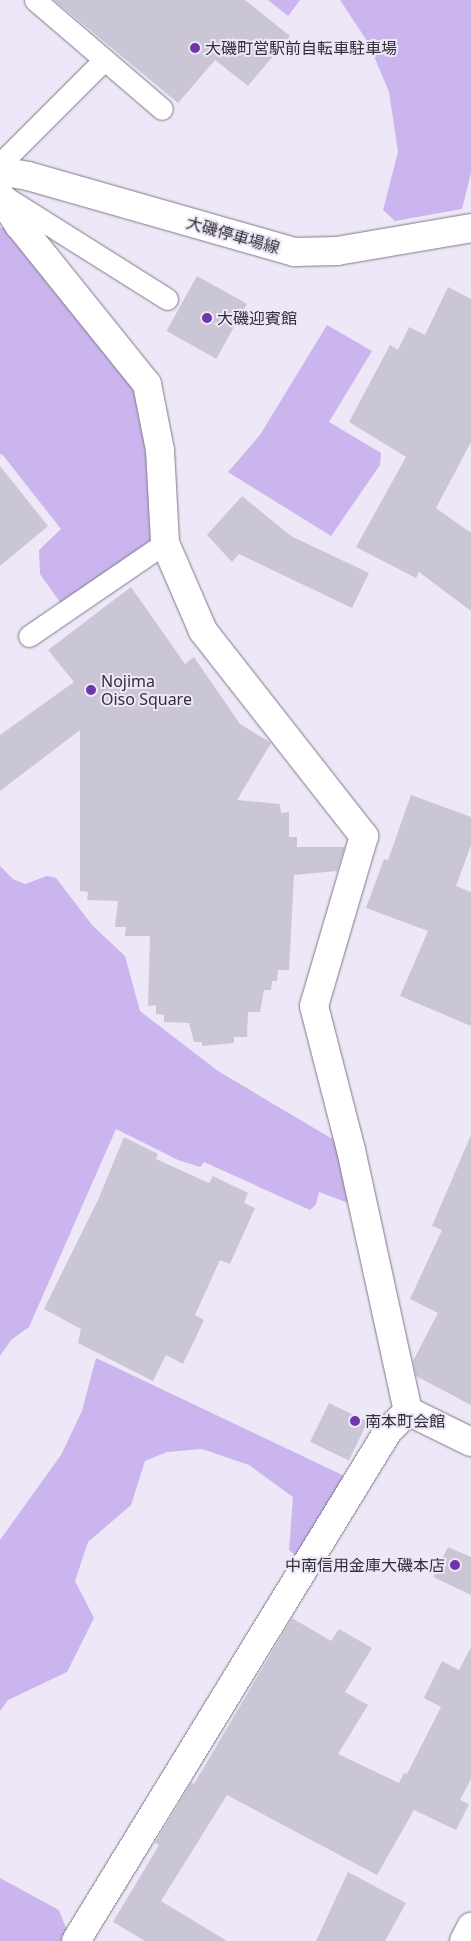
<!DOCTYPE html>
<meta charset="utf-8">
<style>
body{margin:0}
#map{position:relative;width:471px;height:1941px;overflow:hidden;background:#ede7f7;font-family:"Noto Sans","Noto Sans JP",sans-serif}
div>[style]{position:absolute}
.green>*{inset:0;background:#cbb5ee}
.building>*{inset:0;background:#cbc6d6;transform-origin:0 0}
.roads{filter:drop-shadow(0 0 1px #7e7988) drop-shadow(0 0 1px #7e7988)}
.service>*{height:21px;margin:-10.5px;padding:0 10.5px;transform-origin:10.5px;border-radius:10.5px;background:#fff}
.minor>*{height:28px;margin:-14px;padding:0 14px;transform-origin:14px;border-radius:14px;background:#fff}
.secondary>*{height:28px;margin:-14px;padding:0 14px;transform-origin:14px;border-radius:14px;background:#fff}
.trunk>*{height:28px;margin:-14px;padding:0 14px;transform-origin:14px;border-radius:14px;background:#fff}
.dots>*{width:14px;height:14px;translate:-50% -50%;box-sizing:border-box;border:2px solid #ede7f7;border-radius:50%}
span{translate:-50% -50%;white-space:nowrap;text-align:center;line-height:1.15;-webkit-text-stroke:4px #ede7f7;paint-order:stroke}
.poi-label{font-size:16px;color:#323036}
.left{translate:0 -50%;text-align:left}
.right{translate:-100% -50%;text-align:right}
.street-label{font-size:16px;color:#323036}
</style>
<div id="map">
<div class="green">
<i style="clip-path:polygon(268px 0,300px 0,288px 16px)"></i>
<i style="clip-path:polygon(340px 0,471px 0,471px 173px,462px 209px,395px 221px,383px 210px,398px 152px,389px 92px,369px 44px)"></i>
<i style="clip-path:polygon(19px 225px,147px 384px,165px 543px,65px 609px,40px 574px,39px 550px,61px 529px,2px 454px,0 455px,0 228px)"></i>
<i style="clip-path:polygon(327px 325px,372px 351px,329px 422px,381px 453px,380px 465px,331px 536px,228px 472px,260px 435px)"></i>
<i style="clip-path:polygon(0 866px,13px 879px,25px 884px,47px 876px,56px 878px,92px 925px,125px 956px,140px 1011px,218px 1071px,351px 1150px,364px 1209px,319px 1192px,316px 1204px,310px 1210px,204px 1162px,200px 1167px,178px 1160px,116px 1129px,29px 1327px,11px 1340px,0 1356px)"></i>
<i style="clip-path:polygon(96px 1358px,357px 1482px,307px 1565px,289px 1550px,293px 1497px,249px 1465px,202px 1449px,167px 1452px,145px 1461px,131px 1505px,88px 1542px,75px 1581px,94px 1618px,67px 1672px,8px 1700px,0 1711px,0 1540px,61px 1455px,82px 1411px)"></i>
<i style="clip-path:polygon(0 1878px,59px 1910px,71px 1941px,0 1941px)"></i>
</div>
<div class="building">
<i style="clip-path:polygon(54px 0,245px 0,290px 36px,248px 86px,215px 60px,178px 103px)"></i>
<i style="left:197px;top:276px;width:57px;height:63px;rotate:29deg"></i>
<i style="clip-path:polygon(448px 287px,471px 299px,471px 442px,436px 508px,471px 533px,471px 611px,419px 572px,416px 578px,356px 547px,406px 457px,349px 422px,390px 345px,398px 350px,409px 327px,425px 335px)"></i>
<i style="clip-path:polygon(0 466px,48px 526px,0 566px)"></i>
<i style="clip-path:polygon(242px 496px,291px 536px,369px 573px,352px 608px,239px 554px,232px 562px,207px 535px)"></i>
<i style="clip-path:polygon(131px 587px,185px 664px,194px 657px,240px 724px,271px 743px,237px 800px,280px 804px,281px 813px,289px 812px,289px 837px,297px 837px,297px 847px,345px 847px,337px 871px,294px 875px,289px 970px,278px 970px,277px 981px,272px 981px,271px 990px,264px 990px,260px 1012px,248px 1012px,247px 1037px,234px 1037px,234px 1043px,202px 1046px,202px 1042px,194px 1042px,189px 1023px,164px 1022px,164px 1015px,156px 1014px,156px 1005px,148px 1006px,150px 936px,125px 936px,126px 927px,115px 927px,118px 901px,87px 900px,88px 892px,80px 891px,80px 730px,0 791px,0 735px,74px 682px,48px 650px)"></i>
<i style="clip-path:polygon(411px 795px,471px 817px,471px 845px,456px 886px,471px 892px,471px 1026px,400px 996px,428px 931px,366px 908px,384px 859px,388px 860px)"></i>
<i style="clip-path:polygon(471px 1135px,471px 1405px,416px 1376px,413px 1361px,438px 1313px,410px 1299px,442px 1230px,432px 1226px)"></i>
<i style="clip-path:polygon(124px 1137px,158px 1154px,156px 1159px,209px 1183px,213px 1176px,248px 1193px,244px 1203px,255px 1208px,230px 1264px,220px 1260px,195px 1315px,204px 1320px,183px 1364px,166px 1355px,153px 1381px,78px 1343px,81px 1329px,44px 1309px,98px 1200px)"></i>
<i style="left:329px;top:1403px;width:43px;height:43px;rotate:26deg"></i>
<i style="clip-path:polygon(448px 1547px,471px 1557px,471px 1595px,433px 1577px)"></i>
<i style="clip-path:polygon(292px 1618px,331px 1641px,339px 1629px,372px 1648px,345px 1692px,368px 1705px,338px 1754px,399px 1783px,404px 1773px,407px 1774px,441px 1707px,424px 1698px,442px 1661px,459px 1670px,471px 1647px,471px 1779px,460px 1800px,469px 1804px,456px 1830px,414px 1810px,377px 1875px,227px 1795px,161px 1901px,227px 1941px,145px 1941px,113px 1922px,159px 1845px,155px 1843px,191px 1783px,194px 1784px)"></i>
<i style="clip-path:polygon(348px 1872px,406px 1903px,385px 1941px,316px 1941px)"></i>
</div>
<div class="roads">
<div class="service">
<i style="left:35px;top:0;width:167px;rotate:40.6deg"></i>
<i style="left:0;top:164px;width:146px;rotate:-45deg"></i>
<i style="left:2px;top:195px;width:195px;rotate:32.2deg"></i>
<i style="left:29px;top:636px;width:165px;rotate:-34.4deg"></i>
</div>
<div class="minor">
<i style="left:0;top:195px;width:36px;rotate:58deg"></i>
<i style="left:19px;top:225px;width:204px;rotate:51.2deg"></i>
<i style="left:147px;top:384px;width:67px;rotate:78.9deg"></i>
<i style="left:160px;top:450px;width:93px;rotate:86.9deg"></i>
<i style="left:165px;top:543px;width:96px;rotate:66.6deg"></i>
<i style="left:203px;top:631px;width:261px;rotate:51.9deg"></i>
<i style="left:364px;top:836px;width:177px;rotate:106.4deg"></i>
<i style="left:314px;top:1006px;width:149px;rotate:75.6deg"></i>
<i style="left:351px;top:1150px;width:267px;rotate:77.7deg"></i>
<i style="left:408px;top:1411px;width:70px;rotate:26.2deg"></i>
<i style="left:76px;top:1941px;width:598px;rotate:-58.54deg"></i>
<i style="left:388px;top:1431px;width:28px;rotate:-45deg"></i>
</div>
<div class="secondary">
<i style="left:0;top:171px;width:28px;rotate:10deg"></i>
<i style="left:28px;top:176px;width:278px;rotate:15.9deg"></i>
<i style="left:295px;top:252px;width:42px;rotate:-1.4deg"></i>
<i style="left:337px;top:251px;width:136px;rotate:-9.7deg"></i>
</div>
<div class="trunk">
<i style="left:464px;top:1941px;width:16px;rotate:-63deg"></i>
</div>
</div>
<div class="dots">
<i style="left:195px;top:48px;background:#6f36ac"></i>
<i style="left:207px;top:318px;background:#6f36ac"></i>
<i style="left:91px;top:690px;background:#6f36ac"></i>
<i style="left:355px;top:1421px;background:#6f36ac"></i>
<i style="left:455px;top:1565px;background:#6f36ac"></i>
</div>
<div class="poi-label">
<span class="left" style="left:205px;top:48px">大磯町営駅前自転車駐車場</span>
<span class="left" style="left:217px;top:318px">大磯迎賓館</span>
<span class="left" style="left:101px;top:690px">Nojima<br>Oiso Square</span>
<span class="left" style="left:365px;top:1421px">南本町会館</span>
<span class="right" style="left:445px;top:1565px">中南信用金庫大磯本店</span>
</div>
<div class="street-label">
<span style="left:233px;top:235px;rotate:16deg">大磯停車場線</span>
</div>
</div>
